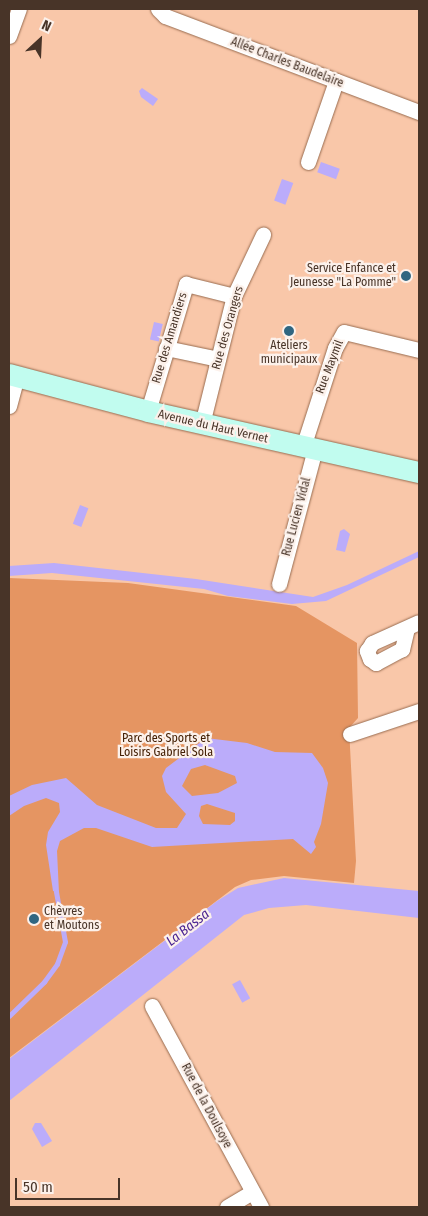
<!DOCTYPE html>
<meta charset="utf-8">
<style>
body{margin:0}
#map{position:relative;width:428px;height:1216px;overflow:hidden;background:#f9c7a9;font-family:"Fira Sans Condensed",sans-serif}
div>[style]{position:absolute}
.green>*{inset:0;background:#e59562}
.water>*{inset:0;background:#bbacfa;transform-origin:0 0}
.stream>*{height:4.5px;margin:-2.25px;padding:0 2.25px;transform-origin:2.25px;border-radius:2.25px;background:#bbacfa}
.roads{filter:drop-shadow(0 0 1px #986c50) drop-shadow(0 0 1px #986c50)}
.minor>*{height:15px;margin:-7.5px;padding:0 7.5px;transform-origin:7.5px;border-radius:7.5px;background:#fff}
.secondary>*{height:21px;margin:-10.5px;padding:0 10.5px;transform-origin:10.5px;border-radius:10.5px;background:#c1fcef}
.dots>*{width:14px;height:14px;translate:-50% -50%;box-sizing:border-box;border:2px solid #fcf1eb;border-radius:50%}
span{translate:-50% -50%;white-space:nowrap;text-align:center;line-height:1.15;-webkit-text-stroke:4.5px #fcf1eb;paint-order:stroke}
.street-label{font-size:12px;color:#483428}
.poi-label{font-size:12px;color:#483428}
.right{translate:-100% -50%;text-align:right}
.left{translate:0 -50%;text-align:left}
.park-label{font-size:12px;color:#442005}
.water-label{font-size:14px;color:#4b2492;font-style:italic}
.frame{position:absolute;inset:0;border:10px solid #483428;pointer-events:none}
.north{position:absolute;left:15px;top:15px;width:50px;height:50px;-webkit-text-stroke:4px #fcf1eb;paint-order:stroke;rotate:25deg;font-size:14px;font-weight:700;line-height:20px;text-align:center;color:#483428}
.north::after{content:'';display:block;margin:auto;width:18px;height:22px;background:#483428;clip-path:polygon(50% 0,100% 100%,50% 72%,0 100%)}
.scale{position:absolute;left:15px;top:1178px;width:105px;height:22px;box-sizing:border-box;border:2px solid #483428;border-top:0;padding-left:6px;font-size:15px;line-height:18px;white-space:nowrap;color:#483428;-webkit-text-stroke:4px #fcf1eb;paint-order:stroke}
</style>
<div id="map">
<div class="green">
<i style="clip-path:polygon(9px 578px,128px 583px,296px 606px,357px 643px,358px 718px,349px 728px,356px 861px,354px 883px,284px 876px,251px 880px,235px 887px,9px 1058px)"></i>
</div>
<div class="water">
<i style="clip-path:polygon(142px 88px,158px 99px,153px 106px,141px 97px,139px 91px)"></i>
<i style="left:321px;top:162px;width:20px;height:11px;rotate:20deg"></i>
<i style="left:282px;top:179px;width:12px;height:23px;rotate:20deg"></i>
<i style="left:154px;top:322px;width:9px;height:18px;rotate:13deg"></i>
<i style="left:80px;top:505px;width:9px;height:20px;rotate:21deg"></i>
<i style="clip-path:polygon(344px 529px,350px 534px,345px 552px,336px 550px,340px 531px)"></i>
<i style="clip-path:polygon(419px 551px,419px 557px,326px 601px,292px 604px,228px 596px,204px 589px,52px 573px,9px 576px,9px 566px,54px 563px,196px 579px,313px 597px,347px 585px)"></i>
<i style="clip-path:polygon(evenodd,206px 738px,247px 743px,275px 752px,312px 753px,323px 768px,328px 783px,321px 824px,314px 842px,316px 847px,311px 854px,293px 839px,152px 847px,96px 828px,84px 828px,60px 841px,57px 851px,59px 893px,53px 891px,46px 845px,48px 832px,60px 812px,59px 803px,46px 798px,24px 806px,9px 816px,9px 796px,32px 785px,66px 778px,97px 805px,156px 828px,177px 828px,186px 814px,166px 792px,162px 776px,166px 768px,206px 738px,205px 765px,235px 776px,237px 783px,218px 793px,192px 796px,182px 786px,191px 769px,205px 765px,206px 738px,207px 804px,235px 813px,235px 821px,230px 825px,203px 824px,199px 816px,201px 806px,207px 804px)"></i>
<i style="clip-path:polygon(284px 878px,419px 891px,419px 918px,306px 905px,269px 908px,244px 915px,9px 1101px,9px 1059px,217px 901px,238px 888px)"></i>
<i style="left:240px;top:980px;width:21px;height:9px;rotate:61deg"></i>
<i style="clip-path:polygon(35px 1123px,41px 1123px,52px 1141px,42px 1147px,32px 1129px)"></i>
</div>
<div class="stream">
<i style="left:9px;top:1016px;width:49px;rotate:-44.2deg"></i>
<i style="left:44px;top:982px;width:22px;rotate:-54deg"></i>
<i style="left:57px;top:964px;width:23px;rotate:-70deg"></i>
<i style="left:65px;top:942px;width:51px;rotate:-100.2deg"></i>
</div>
<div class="roads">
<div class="minor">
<i style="left:158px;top:9px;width:10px;rotate:45deg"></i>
<i style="left:165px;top:16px;width:272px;rotate:20.7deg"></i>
<i style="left:9px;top:36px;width:29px;rotate:-70deg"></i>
<i style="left:308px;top:162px;width:86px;rotate:-70.9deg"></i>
<i style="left:166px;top:348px;width:53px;rotate:11.9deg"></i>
<i style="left:9px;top:406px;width:31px;rotate:-75deg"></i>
<i style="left:148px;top:411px;width:133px;rotate:-73.3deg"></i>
<i style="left:186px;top:284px;width:49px;rotate:14deg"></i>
<i style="left:202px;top:424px;width:132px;rotate:-76deg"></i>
<i style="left:234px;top:296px;width:68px;rotate:-64.6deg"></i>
<i style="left:303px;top:447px;width:104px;rotate:-72.1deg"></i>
<i style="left:335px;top:348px;width:18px;rotate:-61deg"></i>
<i style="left:344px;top:332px;width:77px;rotate:13.5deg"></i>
<i style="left:279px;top:584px;width:140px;rotate:-75.1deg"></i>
<i style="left:407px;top:628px;width:22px;rotate:103deg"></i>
<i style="left:402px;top:649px;width:30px;rotate:152deg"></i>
<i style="left:376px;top:663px;width:7px;rotate:-146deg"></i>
<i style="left:370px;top:659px;width:9px;rotate:-111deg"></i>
<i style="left:367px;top:651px;width:9px;rotate:-58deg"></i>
<i style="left:372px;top:643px;width:51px;rotate:-24.1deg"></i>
<i style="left:350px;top:734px;width:73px;rotate:-18.4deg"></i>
<i style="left:152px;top:1006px;width:229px;rotate:61.5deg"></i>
<i style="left:227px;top:1207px;width:29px;rotate:-31deg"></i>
</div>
<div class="secondary">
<i style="left:9px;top:374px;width:144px;rotate:14.9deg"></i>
<i style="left:148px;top:411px;width:278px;rotate:12.7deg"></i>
</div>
</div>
<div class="dots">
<i style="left:406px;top:276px;background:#306681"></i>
<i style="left:289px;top:331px;background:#306681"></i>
<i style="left:34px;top:919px;background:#306681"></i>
</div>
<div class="street-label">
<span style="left:287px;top:63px;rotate:21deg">Allée Charles Baudelaire</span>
<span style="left:228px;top:328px;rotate:-74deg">Rue des Orangers</span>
<span style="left:170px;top:338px;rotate:-73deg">Rue des Amandiers</span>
<span style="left:330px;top:367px;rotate:-69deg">Rue Maymil</span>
<span style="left:213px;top:427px;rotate:13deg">Avenue du Haut Vernet</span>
<span style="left:297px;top:517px;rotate:-75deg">Rue Lucien Vidal</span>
<span style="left:206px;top:1106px;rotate:62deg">Rue de la Doulsoye</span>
</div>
<div class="poi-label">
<span class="right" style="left:396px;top:276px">Service Enfance et<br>Jeunesse "La Pomme"</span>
<span style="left:289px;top:353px">Ateliers<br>municipaux</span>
<span class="left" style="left:44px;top:919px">Chèvres<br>et Moutons</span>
</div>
<div class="park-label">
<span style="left:166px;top:746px">Parc des Sports et<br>Loisirs Gabriel Sola</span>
</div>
<div class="water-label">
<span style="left:188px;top:928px;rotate:-38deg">La Bassa</span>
</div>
<div class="frame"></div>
<div class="north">N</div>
<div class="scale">50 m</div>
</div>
